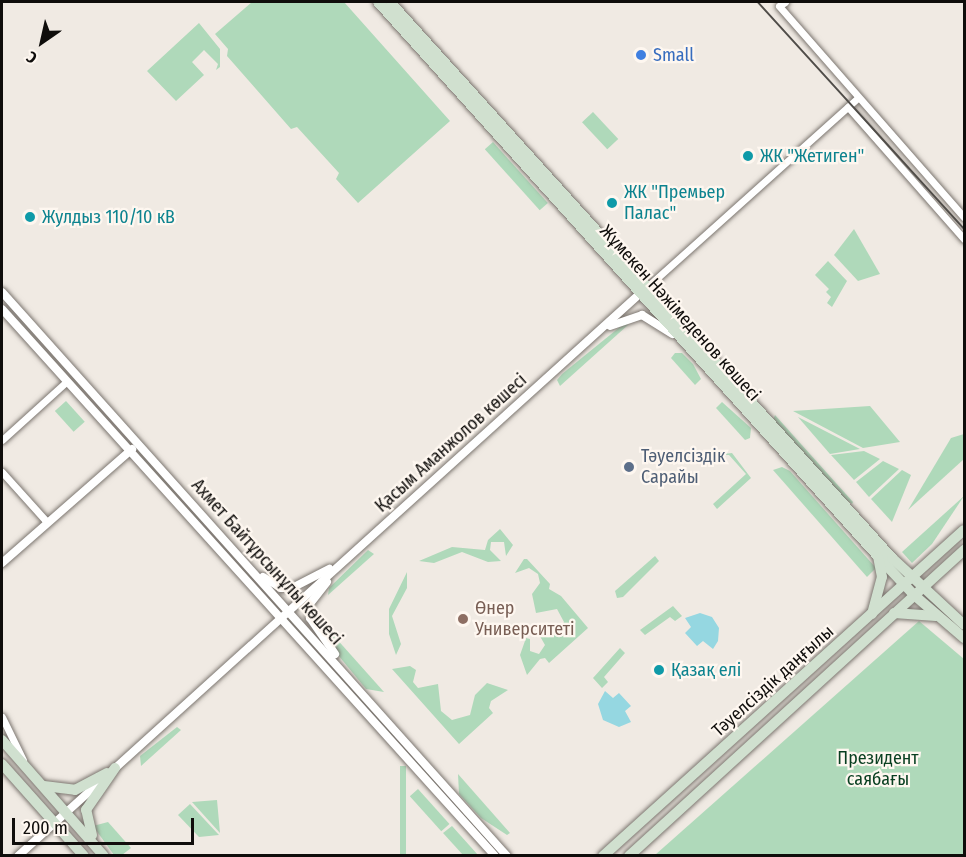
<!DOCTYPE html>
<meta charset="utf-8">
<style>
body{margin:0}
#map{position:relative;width:966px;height:857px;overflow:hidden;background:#f0eae3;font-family:"Fira Sans Condensed",sans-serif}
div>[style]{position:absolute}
.green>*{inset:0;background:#afd9ba;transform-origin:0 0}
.water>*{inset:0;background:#95d7e1}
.roads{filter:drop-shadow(0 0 2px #7c7670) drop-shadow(0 0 2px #7c7670)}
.minor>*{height:7px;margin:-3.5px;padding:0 3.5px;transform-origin:3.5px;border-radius:3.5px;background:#fff}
.tertiary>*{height:8px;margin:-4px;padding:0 4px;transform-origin:4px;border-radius:4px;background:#fff}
.secondary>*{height:10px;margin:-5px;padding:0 5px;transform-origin:5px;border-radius:5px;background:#d0e0cf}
.tram>*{height:1.5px;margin:-0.75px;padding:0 0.75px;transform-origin:0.75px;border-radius:0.75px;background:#504d49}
.dots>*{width:16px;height:16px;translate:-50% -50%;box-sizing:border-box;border:3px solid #fef7f0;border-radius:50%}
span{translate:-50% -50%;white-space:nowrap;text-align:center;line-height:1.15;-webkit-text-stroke:4.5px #fef7f0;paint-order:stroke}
.shop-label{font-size:18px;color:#366cbe}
.left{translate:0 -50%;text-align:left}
.culture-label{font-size:18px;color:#0d838f}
.street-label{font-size:18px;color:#0f0d0b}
.service-label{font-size:18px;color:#4e5e75}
.education-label{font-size:18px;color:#785e54}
.park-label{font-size:18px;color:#083f20}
.frame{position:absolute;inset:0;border:3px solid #0f0d0b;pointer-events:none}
.north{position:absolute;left:12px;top:12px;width:60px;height:60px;-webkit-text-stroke:4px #fef7f0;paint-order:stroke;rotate:214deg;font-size:16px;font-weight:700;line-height:24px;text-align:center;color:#0f0d0b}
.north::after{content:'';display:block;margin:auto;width:21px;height:27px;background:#0f0d0b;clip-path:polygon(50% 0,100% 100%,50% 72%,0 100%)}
.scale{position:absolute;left:12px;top:818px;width:182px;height:27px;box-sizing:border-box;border:3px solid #0f0d0b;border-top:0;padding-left:8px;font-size:18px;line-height:21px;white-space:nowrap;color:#0f0d0b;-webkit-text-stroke:4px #fef7f0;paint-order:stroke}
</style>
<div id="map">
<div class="green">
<i style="clip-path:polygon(252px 2px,344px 2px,450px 121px,358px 203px,336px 179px,339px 173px,297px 127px,291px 129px,227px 56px,228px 49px,215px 34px)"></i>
<i style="clip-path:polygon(199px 23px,220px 49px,220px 67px,216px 70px,218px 64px,204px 50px,192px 62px,204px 75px,176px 101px,147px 71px)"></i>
<i style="left:593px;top:112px;width:37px;height:15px;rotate:47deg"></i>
<i style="left:493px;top:142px;width:82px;height:11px;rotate:48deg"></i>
<i style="clip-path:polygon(854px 229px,880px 274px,858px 281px,834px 255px)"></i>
<i style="clip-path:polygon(828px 261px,847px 281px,832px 307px,827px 303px,831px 297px,826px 292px,829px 289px,815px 275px)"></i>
<i style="clip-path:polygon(626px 322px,628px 325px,560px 386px,557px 380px,562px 374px)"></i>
<i style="clip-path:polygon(675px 353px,682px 353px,693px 364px,701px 379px,695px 385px,671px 358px)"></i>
<i style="left:66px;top:401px;width:28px;height:15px;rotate:48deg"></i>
<i style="clip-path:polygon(722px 402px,751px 428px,750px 438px,745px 440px,716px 408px)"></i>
<i style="clip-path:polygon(870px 406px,900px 442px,863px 448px,793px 411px)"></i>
<i style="clip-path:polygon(775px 415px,853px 502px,852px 504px,839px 495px,773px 420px)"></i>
<i style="clip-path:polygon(798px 417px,860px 449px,830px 454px)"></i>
<i style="clip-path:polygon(964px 434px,964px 459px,908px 510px,951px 438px)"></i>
<i style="clip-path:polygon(864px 451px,880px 459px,854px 480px,831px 455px)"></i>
<i style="clip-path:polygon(732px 453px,751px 478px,717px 509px,713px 504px,746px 474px,729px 455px,714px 455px)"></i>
<i style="clip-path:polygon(883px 461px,899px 469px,869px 497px,856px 482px)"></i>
<i style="clip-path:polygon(782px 467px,790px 471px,876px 568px,867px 577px,773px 470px)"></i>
<i style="clip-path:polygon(902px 470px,911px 475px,892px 522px,871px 499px)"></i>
<i style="clip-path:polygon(964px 496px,932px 544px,912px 563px,902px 552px)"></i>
<i style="clip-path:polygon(500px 529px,513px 545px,506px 556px,504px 542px,491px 542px,490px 550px,501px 561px,488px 562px,462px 552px,434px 563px,419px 561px,452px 547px,485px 550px,488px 540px)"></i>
<i style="clip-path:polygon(368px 550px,374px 554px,328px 595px,329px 588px)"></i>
<i style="clip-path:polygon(655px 556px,659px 561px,623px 597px,617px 598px,615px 591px)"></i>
<i style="clip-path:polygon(524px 559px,527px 559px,550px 584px,549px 589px,561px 596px,588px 628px,549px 663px,545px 658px,540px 659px,527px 675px,520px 655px,526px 638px,530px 639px,530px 651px,539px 654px,545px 645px,537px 631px,556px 634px,564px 622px,557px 609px,536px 613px,532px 594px,540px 583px,538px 574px,529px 568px,515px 573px)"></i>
<i style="clip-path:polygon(407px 572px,407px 588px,392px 616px,401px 644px,396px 655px,389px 634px,389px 609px)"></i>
<i style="clip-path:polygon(673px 606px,682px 616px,675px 621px,670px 617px,645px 635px,640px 630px)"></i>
<i style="clip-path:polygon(919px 621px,964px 659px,964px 855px,655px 855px)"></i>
<i style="clip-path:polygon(315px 627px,326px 627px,384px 692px,366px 689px)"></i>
<i style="clip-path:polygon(620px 648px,625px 653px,604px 677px,608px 682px,602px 688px,593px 678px)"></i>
<i style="clip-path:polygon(410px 666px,416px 670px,413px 682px,418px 688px,438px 684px,441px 711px,452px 720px,470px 715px,475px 695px,487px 683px,508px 690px,491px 701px,489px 708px,493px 713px,459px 744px,392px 669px)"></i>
<i style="clip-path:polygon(177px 727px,181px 730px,141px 766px,140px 756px)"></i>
<i style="left:400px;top:766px;width:6px;height:120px"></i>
<i style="clip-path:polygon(458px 774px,510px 833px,507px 835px,481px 818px,459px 794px)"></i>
<i style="left:418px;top:789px;width:47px;height:11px;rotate:48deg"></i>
<i style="clip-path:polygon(217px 800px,220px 833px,192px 802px)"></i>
<i style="clip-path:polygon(190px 804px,219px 835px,199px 837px,178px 815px)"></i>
<i style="clip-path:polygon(108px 822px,131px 848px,122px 855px,114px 855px,93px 826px)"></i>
<i style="clip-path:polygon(452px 826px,478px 855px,463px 855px,443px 833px)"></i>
</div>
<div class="water">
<i style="clip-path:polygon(700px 613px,712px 617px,719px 628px,718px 641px,713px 649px,703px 641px,697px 646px,685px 633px,691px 627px,685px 618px)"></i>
<i style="clip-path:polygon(605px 691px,613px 698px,619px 693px,631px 706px,625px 711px,631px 722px,619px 727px,603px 720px,598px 704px)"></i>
</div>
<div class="roads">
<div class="minor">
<i style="left:785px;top:2px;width:7px;rotate:146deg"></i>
<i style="left:779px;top:6px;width:281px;rotate:48.8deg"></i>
<i style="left:848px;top:107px;width:176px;rotate:48.7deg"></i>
<i style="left:647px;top:287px;width:283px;rotate:-41.9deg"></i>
<i style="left:2px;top:440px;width:86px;rotate:-42.2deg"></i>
<i style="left:2px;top:472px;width:67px;rotate:48deg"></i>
<i style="left:2px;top:717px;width:48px;rotate:64deg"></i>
</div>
<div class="tertiary">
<i style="left:2px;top:292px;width:757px;rotate:48.16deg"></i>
<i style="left:2px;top:309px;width:736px;rotate:47.97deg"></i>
<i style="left:610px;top:326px;width:34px;rotate:-19deg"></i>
<i style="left:642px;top:315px;width:36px;rotate:32deg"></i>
<i style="left:2px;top:563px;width:173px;rotate:-41.2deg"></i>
<i style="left:263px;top:577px;width:21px;rotate:31deg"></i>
<i style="left:281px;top:588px;width:11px"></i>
<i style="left:292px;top:588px;width:42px;rotate:-27.2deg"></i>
<i style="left:327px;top:582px;width:28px;rotate:128deg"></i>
<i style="left:310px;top:604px;width:14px;rotate:90deg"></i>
<i style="left:310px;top:618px;width:44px;rotate:55.2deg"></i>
<i style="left:18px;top:856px;width:845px;rotate:-42.12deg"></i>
</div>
<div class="secondary">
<i style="left:378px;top:2px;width:757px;rotate:47.95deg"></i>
<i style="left:885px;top:564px;width:42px;rotate:46.9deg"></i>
<i style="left:914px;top:595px;width:66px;rotate:40.7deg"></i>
<i style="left:390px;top:2px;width:749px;rotate:47.92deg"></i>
<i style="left:892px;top:558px;width:98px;rotate:42.9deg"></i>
<i style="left:894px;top:613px;width:42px;rotate:4.1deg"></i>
<i style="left:872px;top:614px;width:38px;rotate:-75deg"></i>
<i style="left:882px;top:577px;width:20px;rotate:-101deg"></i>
<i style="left:2px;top:740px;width:154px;rotate:48.7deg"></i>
<i style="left:2px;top:764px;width:123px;rotate:48.3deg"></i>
<i style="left:44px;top:786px;width:31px;rotate:7deg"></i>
<i style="left:75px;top:790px;width:36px;rotate:-28deg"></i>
<i style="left:92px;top:835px;width:26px;rotate:-103deg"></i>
<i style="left:86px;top:810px;width:51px;rotate:-55.4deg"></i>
<i style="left:603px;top:856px;width:486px;rotate:-42.1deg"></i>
<i style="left:629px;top:856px;width:454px;rotate:-42.4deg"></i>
</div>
</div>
<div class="tram">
<i style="left:758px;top:2px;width:306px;rotate:47.7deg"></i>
</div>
<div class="dots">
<i style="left:641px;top:55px;background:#3f7fe0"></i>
<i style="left:748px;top:156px;background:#0f9aa8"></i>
<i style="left:612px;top:203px;background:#0f9aa8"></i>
<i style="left:30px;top:217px;background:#0f9aa8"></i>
<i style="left:629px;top:467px;background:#5c6f8a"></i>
<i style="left:463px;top:619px;background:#8d6e63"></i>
<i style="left:659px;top:670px;background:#0f9aa8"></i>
</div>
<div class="shop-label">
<span class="left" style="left:653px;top:55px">Small</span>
</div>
<div class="culture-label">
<span class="left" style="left:760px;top:156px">ЖК "Жетиген"</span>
<span class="left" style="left:624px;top:203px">ЖК "Премьер<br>Палас"</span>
<span class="left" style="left:42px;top:217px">Жулдыз 110/10 кВ</span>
<span class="left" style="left:671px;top:670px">Қазақ елі</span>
</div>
<div class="street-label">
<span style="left:680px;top:313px;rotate:48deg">Жұмекен Нәжімеденов көшесі</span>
<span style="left:451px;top:443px;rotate:-42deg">Қасым Аманжолов көшесі</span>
<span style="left:267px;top:562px;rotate:48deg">Ахмет Байтұрсынұлы көшесі</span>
<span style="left:773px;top:681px;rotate:-42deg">Тәуелсіздік даңғылы</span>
</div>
<div class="service-label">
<span class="left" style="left:641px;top:467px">Тәуелсіздік<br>Сарайы</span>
</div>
<div class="education-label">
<span class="left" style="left:475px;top:619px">Өнер<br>Университеті</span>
</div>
<div class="park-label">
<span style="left:878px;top:769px">Президент<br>саябағы</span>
</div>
<div class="frame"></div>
<div class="north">С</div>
<div class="scale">200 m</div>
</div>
